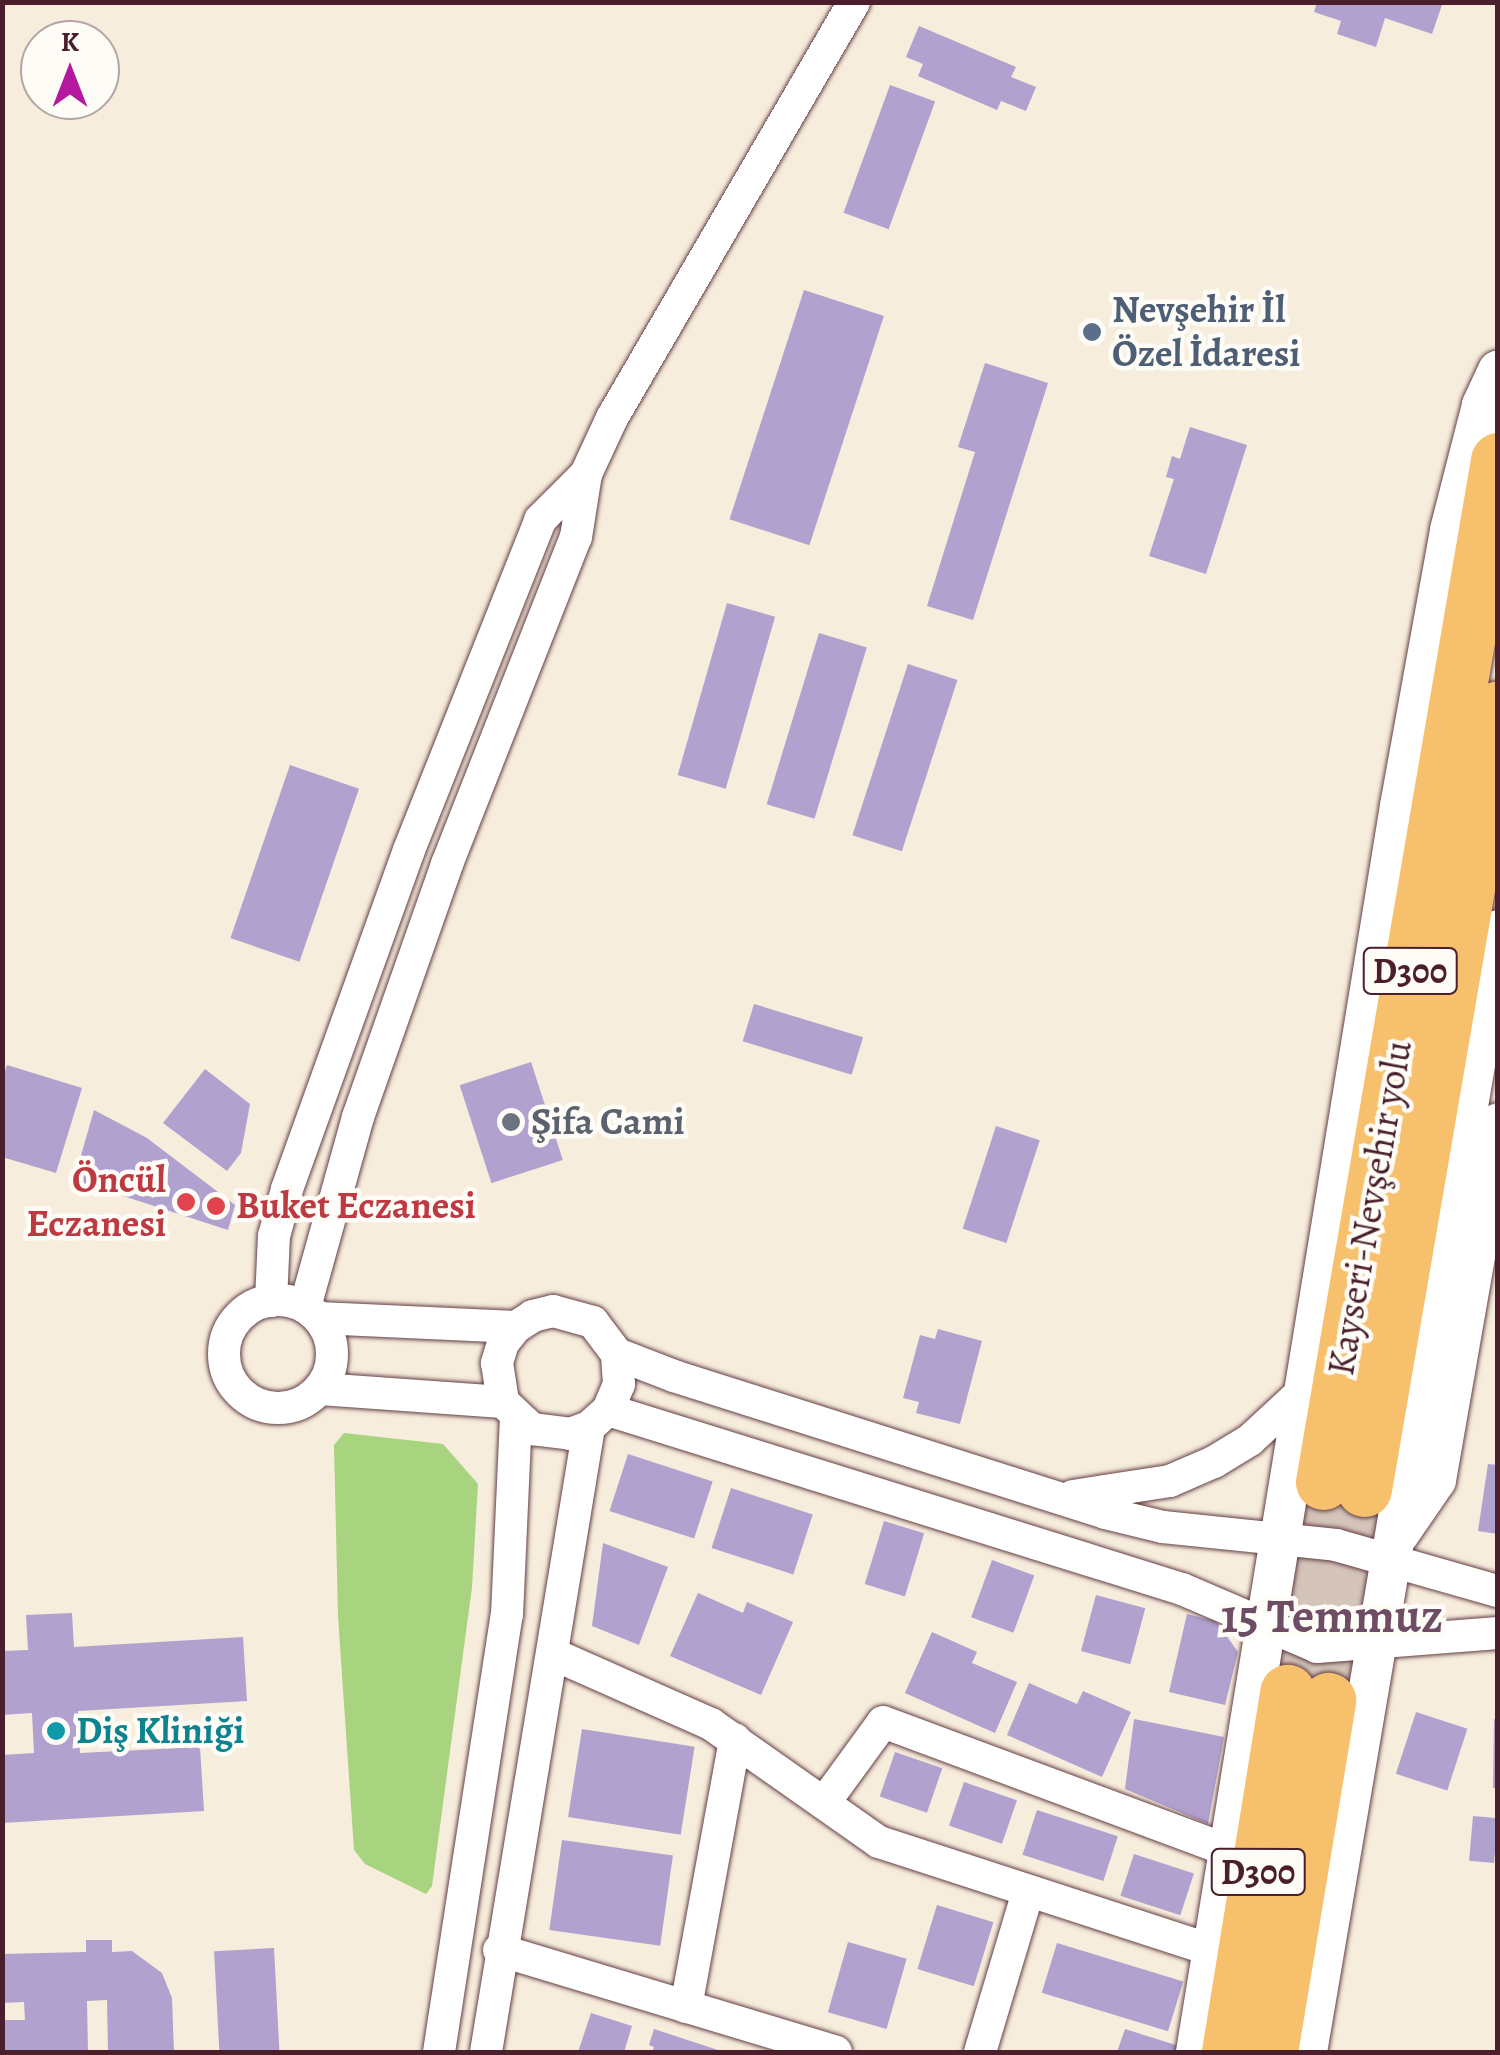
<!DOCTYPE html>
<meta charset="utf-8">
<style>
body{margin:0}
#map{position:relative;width:1500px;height:2055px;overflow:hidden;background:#f7eddc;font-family:Alegreya,serif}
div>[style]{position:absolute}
.green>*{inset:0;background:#a8d37f}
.building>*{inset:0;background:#b1a1cf;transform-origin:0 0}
.trunk-tunnel>*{height:55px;margin-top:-27.5px;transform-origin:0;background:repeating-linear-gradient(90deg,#d4c4b9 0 55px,transparent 0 83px)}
.roads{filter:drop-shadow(0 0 2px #643e46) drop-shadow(0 0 2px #643e46)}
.minor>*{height:32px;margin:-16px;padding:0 16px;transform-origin:16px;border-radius:16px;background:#fff}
.minor>.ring{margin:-16px;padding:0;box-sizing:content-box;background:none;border:32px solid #fff;border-radius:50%}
.tertiary>*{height:40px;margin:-20px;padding:0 20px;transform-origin:20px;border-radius:20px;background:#fff}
.trunk>*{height:55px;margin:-27.5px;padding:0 27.5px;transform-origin:27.5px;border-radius:27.5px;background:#f7c06c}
.dots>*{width:28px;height:28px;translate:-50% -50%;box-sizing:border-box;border:5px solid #fdfcf7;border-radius:50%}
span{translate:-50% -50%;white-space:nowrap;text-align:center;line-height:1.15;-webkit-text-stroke:9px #fdfcf7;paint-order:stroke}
.shield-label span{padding:2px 8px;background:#fdfcf7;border:2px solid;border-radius:8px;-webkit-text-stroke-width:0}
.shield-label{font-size:35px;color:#4a1f2b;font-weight:700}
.service-label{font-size:38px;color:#4e5e75;font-weight:700}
.left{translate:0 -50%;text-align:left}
.worship-label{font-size:38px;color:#5b616d;font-weight:700}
.health-label{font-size:38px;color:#be3a42;font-weight:700}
.right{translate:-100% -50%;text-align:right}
.street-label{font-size:38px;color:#4a1f2b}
.culture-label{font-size:38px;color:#0d838f;font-weight:700}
.district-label{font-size:48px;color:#6e4c64;font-weight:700}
.frame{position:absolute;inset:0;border:5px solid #4a1f2b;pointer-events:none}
.north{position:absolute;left:20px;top:20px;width:100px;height:100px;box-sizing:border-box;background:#fdfcf7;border:2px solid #b5a4a5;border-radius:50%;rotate:0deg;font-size:28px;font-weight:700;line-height:40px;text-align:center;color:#4a1f2b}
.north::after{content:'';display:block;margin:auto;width:35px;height:45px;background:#b5179e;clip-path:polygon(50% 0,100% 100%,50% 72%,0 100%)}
</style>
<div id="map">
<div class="green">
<i style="clip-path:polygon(344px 1433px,443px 1444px,478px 1484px,472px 1587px,432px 1886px,426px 1894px,365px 1864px,354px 1850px,338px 1616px,334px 1445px)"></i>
</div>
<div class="building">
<i style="clip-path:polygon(1317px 2px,1443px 2px,1432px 34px,1385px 18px,1376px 47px,1337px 34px,1341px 21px,1314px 12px)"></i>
<i style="clip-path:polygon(919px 26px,1016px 67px,1011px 77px,1036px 87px,1026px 111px,1001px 101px,997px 110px,918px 76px,923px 64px,906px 57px)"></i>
<i style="left:890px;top:85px;width:48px;height:136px;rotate:20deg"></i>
<i style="left:804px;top:290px;width:84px;height:241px;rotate:18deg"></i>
<i style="clip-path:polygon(985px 363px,1048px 383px,973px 620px,927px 606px,975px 452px,958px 447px)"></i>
<i style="clip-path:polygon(1190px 427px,1247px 445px,1206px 574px,1149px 556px,1174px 479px,1166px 477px,1172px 456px,1180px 459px)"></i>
<i style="left:727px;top:603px;width:50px;height:179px;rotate:16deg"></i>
<i style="left:819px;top:633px;width:50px;height:179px;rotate:17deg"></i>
<i style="left:908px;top:664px;width:52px;height:180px;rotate:18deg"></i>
<i style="left:290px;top:765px;width:73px;height:183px;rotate:19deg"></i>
<i style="left:754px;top:1004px;width:114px;height:39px;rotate:17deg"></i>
<i style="left:531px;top:1062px;width:103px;height:75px;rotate:72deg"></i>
<i style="clip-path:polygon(7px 1065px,82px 1088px,56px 1173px,2px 1157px,2px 1081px)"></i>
<i style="clip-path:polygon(205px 1069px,250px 1104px,241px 1153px,227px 1171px,163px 1123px)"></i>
<i style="clip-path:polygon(94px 1110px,147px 1138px,235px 1205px,228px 1230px,74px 1180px)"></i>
<i style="left:996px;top:1126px;width:46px;height:108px;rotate:18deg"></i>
<i style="clip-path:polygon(938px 1329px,982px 1341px,960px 1424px,916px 1413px,919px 1402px,903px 1398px,920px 1335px,935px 1339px)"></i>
<i style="left:628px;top:1454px;width:89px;height:60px;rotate:18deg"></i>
<i style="clip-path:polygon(1488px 1464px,1498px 1465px,1498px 1534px,1478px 1531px)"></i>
<i style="left:731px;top:1488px;width:86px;height:63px;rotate:18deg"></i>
<i style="left:884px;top:1521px;width:42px;height:66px;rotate:17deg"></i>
<i style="clip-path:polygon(603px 1543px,668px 1567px,639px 1645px,592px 1626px)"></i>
<i style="left:992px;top:1560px;width:45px;height:61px;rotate:20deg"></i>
<i style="clip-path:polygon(698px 1593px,743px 1613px,747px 1602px,793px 1622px,761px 1695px,670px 1656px)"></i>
<i style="left:1096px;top:1595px;width:51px;height:58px;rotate:15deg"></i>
<i style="clip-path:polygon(72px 1613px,74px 1647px,243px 1637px,247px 1701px,78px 1711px,80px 1753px,200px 1747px,204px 1811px,2px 1823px,2px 1755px,34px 1753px,32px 1713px,2px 1715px,2px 1651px,28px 1650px,26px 1615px)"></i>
<i style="clip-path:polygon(1187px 1614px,1216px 1621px,1238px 1652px,1225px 1705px,1169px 1692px)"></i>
<i style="clip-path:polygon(932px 1632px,977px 1652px,972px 1663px,1017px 1682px,995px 1733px,905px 1693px)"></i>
<i style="clip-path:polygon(1029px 1683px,1077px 1704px,1083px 1691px,1131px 1712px,1102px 1777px,1007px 1735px)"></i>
<i style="left:1416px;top:1712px;width:54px;height:65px;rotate:18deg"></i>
<i style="clip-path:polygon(1134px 1719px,1224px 1737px,1208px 1824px,1125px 1789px)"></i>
<i style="clip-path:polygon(1494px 1719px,1498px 1719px,1498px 1788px,1493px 1788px)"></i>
<i style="left:582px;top:1729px;width:114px;height:89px;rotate:9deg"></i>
<i style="left:895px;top:1752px;width:50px;height:47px;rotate:19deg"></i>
<i style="left:964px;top:1782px;width:56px;height:46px;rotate:19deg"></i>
<i style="left:1037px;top:1810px;width:85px;height:47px;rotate:18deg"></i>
<i style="left:1473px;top:1816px;width:25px;height:45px;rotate:5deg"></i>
<i style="left:562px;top:1840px;width:112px;height:91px;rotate:8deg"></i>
<i style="left:1134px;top:1854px;width:63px;height:44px;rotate:18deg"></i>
<i style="left:937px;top:1905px;width:59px;height:67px;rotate:17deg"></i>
<i style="clip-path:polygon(86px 1940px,112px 1940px,112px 1952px,132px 1951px,162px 1973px,172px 1998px,174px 2052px,108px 2052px,107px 2000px,87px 2001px,88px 2052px,4px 2052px,3px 2020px,25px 2020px,24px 2002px,2px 2003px,2px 1954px,86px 1952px)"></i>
<i style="left:848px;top:1942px;width:61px;height:73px;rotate:16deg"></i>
<i style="left:1057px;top:1943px;width:132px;height:52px;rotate:17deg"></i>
<i style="left:274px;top:1948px;width:104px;height:60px;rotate:87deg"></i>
<i style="clip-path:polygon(591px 2013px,632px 2026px,624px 2052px,578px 2052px)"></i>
<i style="clip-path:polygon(654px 2029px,724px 2052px,652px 2052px,654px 2047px,649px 2045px)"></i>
<i style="clip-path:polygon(1125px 2029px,1182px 2047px,1180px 2052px,1117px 2052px)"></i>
</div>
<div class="trunk-tunnel">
<i style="left:1287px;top:1692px;width:213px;rotate:-80.3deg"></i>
<i style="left:1328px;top:1700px;width:214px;rotate:-80.3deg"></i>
</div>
<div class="roads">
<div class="minor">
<i class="ring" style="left:224px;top:1300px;width:76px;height:76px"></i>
<i style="left:271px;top:1301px;width:65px;rotate:-87.4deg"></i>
<i style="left:274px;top:1236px;width:49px;rotate:-74.5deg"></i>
<i style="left:287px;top:1189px;width:360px;rotate:-70.2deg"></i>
<i style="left:409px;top:850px;width:355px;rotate:-68.3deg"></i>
<i style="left:540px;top:520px;width:65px;rotate:-45deg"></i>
<i style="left:305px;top:1307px;width:197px;rotate:-74.4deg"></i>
<i style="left:358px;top:1117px;width:268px;rotate:-70.6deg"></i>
<i style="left:447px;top:864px;width:352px;rotate:-68.5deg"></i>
<i style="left:576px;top:537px;width:64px;rotate:-81deg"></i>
<i style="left:586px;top:474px;width:62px;rotate:-65.1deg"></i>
<i style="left:612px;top:418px;width:481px;rotate:-59.8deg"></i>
<i style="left:319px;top:1318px;width:197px;rotate:2.6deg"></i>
<i style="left:617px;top:1354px;width:61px;rotate:21.1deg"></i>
<i style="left:674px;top:1376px;width:452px;rotate:17.6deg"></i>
<i style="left:1105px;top:1513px;width:60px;rotate:13.6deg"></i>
<i style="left:1163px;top:1527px;width:174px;rotate:5.9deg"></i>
<i style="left:1336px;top:1545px;width:168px;rotate:15.9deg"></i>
<i style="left:320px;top:1389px;width:183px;rotate:4.1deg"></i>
<i style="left:608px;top:1410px;width:601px;rotate:17.32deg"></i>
<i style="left:1182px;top:1589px;width:147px;rotate:23.2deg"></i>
<i style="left:1317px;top:1647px;width:182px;rotate:-4.4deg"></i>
<i style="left:1073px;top:1496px;width:98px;rotate:-8.8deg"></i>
<i style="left:1170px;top:1481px;width:48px;rotate:-23.4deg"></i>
<i style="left:1214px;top:1462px;width:42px;rotate:-31.4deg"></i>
<i style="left:1250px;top:1440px;width:75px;rotate:-42.8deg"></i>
<i style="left:553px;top:1654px;width:173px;rotate:23.9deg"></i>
<i style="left:711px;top:1724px;width:205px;rotate:35.1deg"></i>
<i style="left:879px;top:1842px;width:350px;rotate:18deg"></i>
<i style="left:824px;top:1803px;width:100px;rotate:-53.9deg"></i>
<i style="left:883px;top:1722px;width:367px;rotate:20.4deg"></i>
<i style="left:499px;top:1950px;width:352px;rotate:16.8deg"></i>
<i style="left:686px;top:2007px;width:272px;rotate:-79.6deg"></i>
<i style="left:439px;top:2052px;width:442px;rotate:-81.2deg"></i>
<i style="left:507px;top:1615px;width:197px;rotate:-87.4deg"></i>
<i style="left:486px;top:2052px;width:633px;rotate:-80.64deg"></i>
<i style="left:589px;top:1427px;width:25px;rotate:-42deg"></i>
<i style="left:608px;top:1410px;width:28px;rotate:-67deg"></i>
<i style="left:619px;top:1384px;width:30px;rotate:-94deg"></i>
<i style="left:617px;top:1354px;width:40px;rotate:-127deg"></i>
<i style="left:593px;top:1322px;width:41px;rotate:-164.6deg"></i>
<i style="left:553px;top:1311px;width:21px;rotate:166deg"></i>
<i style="left:533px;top:1316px;width:20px;rotate:147deg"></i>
<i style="left:516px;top:1327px;width:21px;rotate:129deg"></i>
<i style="left:503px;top:1343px;width:21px;rotate:107deg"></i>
<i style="left:497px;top:1363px;width:39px;rotate:81deg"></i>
<i style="left:503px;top:1402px;width:40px;rotate:43deg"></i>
<i style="left:532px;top:1429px;width:38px;rotate:7deg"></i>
<i style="left:570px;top:1434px;width:20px;rotate:-20deg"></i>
<i style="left:980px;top:2052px;width:167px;rotate:-73.3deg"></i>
</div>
<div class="tertiary">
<i style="left:1399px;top:1534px;width:65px;rotate:-55.6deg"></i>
<i style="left:1436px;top:1480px;width:362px;rotate:-80.1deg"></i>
<i style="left:1196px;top:2052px;width:1263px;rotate:-80.7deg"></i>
<i style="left:1400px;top:806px;width:280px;rotate:-79.7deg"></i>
<i style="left:1450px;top:530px;width:129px;rotate:-75.6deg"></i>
<i style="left:1482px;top:405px;width:38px;rotate:-65deg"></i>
<i style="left:1307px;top:2052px;width:1138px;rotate:-80.34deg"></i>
</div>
<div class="trunk">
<i style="left:1323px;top:1482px;width:1037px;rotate:-80.28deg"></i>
<i style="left:1364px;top:1489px;width:792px;rotate:-80.26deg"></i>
<i style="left:1229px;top:2052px;width:365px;rotate:-80.8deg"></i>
<i style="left:1270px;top:2052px;width:357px;rotate:-80.6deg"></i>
</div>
</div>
<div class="dots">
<i style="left:1092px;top:332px;background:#5c6f8a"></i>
<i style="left:511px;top:1122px;background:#6b7280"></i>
<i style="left:186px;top:1202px;background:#e0444e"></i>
<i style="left:216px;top:1206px;background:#e0444e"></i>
<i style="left:56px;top:1731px;background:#0f9aa8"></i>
</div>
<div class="shield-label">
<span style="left:1410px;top:971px">D300</span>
<span style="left:1258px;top:1872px">D300</span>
</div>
<div class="service-label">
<span class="left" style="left:1112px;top:332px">Nevşehir İl<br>Özel İdaresi</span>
</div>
<div class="worship-label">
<span class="left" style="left:531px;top:1122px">Şifa Cami</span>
</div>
<div class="health-label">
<span class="right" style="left:166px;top:1202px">Öncül<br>Eczanesi</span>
<span class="left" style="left:236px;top:1206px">Buket Eczanesi</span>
</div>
<div class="street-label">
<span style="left:1370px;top:1208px;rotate:-80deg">Kayseri-Nevşehir yolu</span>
</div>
<div class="culture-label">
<span class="left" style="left:76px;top:1731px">Diş Kliniği</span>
</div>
<div class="district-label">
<span style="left:1332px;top:1617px">15 Temmuz</span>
</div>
<div class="frame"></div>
<div class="north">K</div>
</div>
